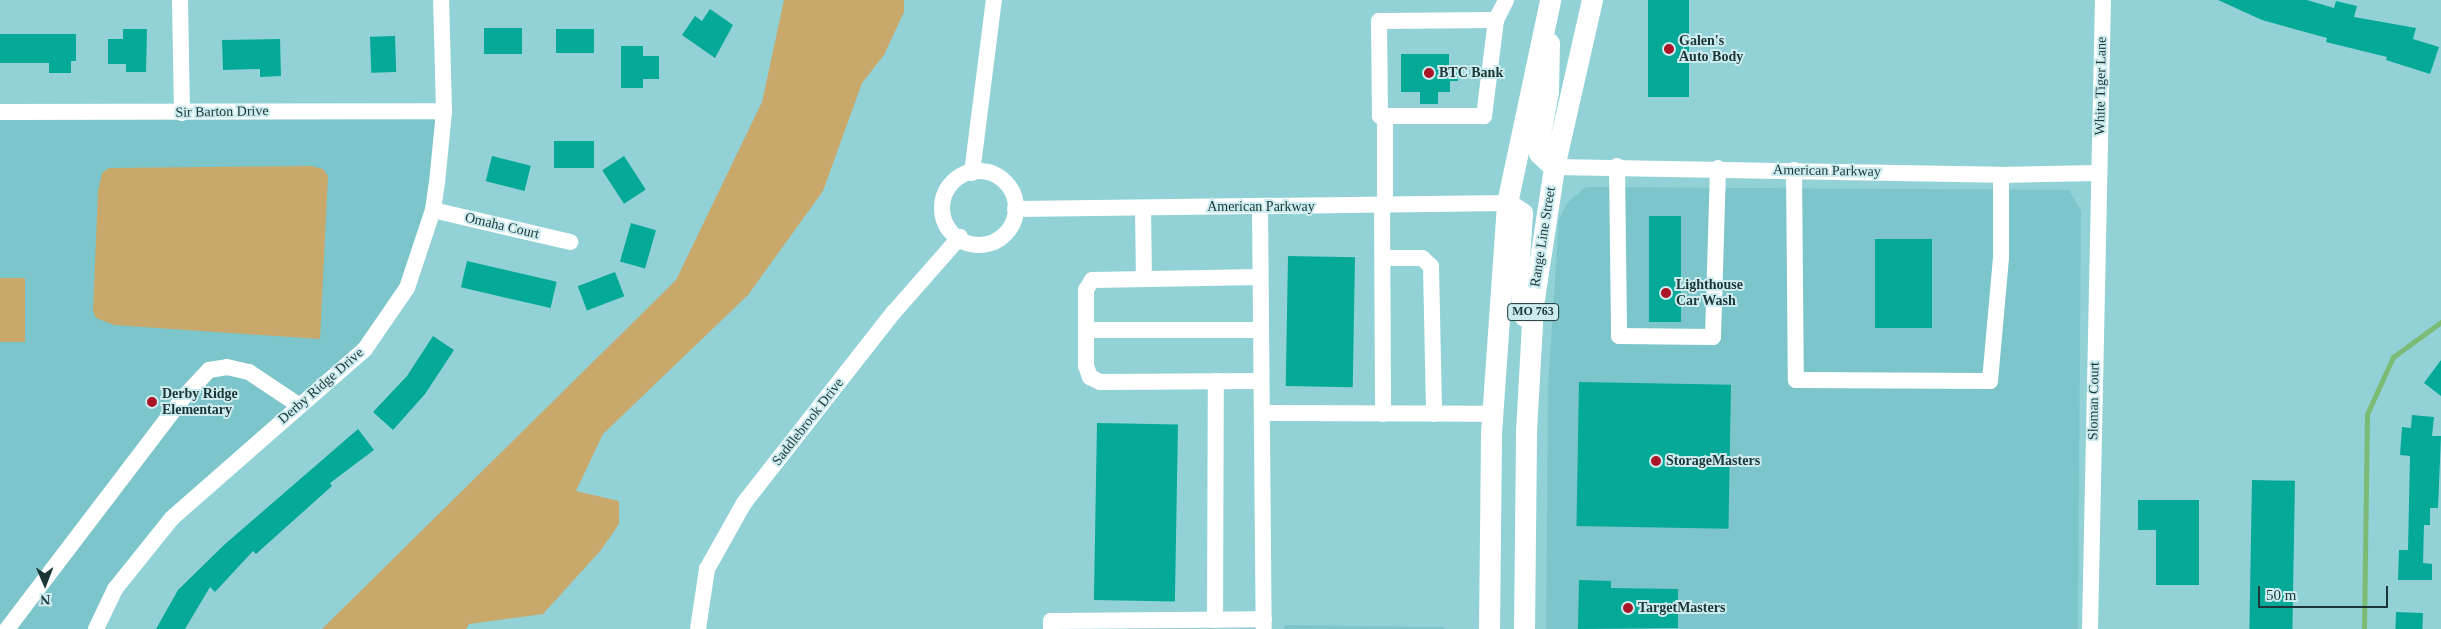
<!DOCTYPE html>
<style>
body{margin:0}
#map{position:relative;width:2441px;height:629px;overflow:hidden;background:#92d2d7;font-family:"Times New Roman",serif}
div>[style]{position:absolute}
.built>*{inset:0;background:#7cc5cb}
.green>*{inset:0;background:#c8a86b;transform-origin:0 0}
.stream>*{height:5px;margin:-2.5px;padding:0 2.5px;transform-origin:2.5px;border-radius:2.5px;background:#7bbb76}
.building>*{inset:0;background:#05a998;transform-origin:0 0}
.minor>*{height:16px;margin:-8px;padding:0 8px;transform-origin:8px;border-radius:8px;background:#fff}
.minor>.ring{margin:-8px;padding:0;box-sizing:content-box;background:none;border:16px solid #fff;border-radius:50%}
.major>*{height:21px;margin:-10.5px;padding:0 10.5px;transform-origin:10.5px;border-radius:10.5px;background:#fff}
.dots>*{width:14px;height:14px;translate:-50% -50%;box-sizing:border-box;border:2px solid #cdecef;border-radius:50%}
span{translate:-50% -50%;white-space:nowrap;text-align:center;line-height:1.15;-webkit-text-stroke:4px #cdecef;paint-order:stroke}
.shield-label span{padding:1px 4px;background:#cdecef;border:1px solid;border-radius:4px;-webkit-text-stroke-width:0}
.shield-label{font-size:12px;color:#1c3638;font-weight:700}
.poi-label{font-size:14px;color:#1c3638;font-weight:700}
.left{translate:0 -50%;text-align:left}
.street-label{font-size:14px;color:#1c3638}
.north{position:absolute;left:20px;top:559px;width:50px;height:50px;-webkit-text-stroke:4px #cdecef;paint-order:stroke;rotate:179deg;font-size:14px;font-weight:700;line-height:20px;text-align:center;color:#1c3638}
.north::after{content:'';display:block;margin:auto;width:18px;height:22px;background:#1c3638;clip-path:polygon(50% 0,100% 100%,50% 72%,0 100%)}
.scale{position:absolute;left:2258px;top:586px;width:130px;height:22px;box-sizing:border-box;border:2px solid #1c3638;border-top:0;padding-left:6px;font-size:15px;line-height:18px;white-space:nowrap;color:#1c3638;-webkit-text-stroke:4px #cdecef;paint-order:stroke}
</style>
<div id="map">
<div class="built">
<i style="clip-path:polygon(444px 111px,437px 183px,412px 274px,379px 329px,147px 550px,96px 629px,0 629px,0 118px)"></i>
<i style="clip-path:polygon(1586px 187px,2069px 190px,2081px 211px,2078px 629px,1546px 629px,1548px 386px,1559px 219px,1568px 202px)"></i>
<i style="clip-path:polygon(1285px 625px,1444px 627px,1444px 629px,1284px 629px)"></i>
</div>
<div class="green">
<i style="clip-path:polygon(784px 0,904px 0,904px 12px,884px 55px,862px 83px,823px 191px,748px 295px,603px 434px,576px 491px,619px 501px,619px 524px,601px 550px,543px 614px,469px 624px,466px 629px,322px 629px,676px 280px,762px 102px)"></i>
<i style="clip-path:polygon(311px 166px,323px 169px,328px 176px,320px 339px,114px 325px,96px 318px,93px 311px,98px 191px,102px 173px,109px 168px)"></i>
<i style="left:0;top:278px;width:25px;height:64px"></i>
</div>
<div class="stream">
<i style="left:2364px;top:629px;width:215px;rotate:-89.2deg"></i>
<i style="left:2367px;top:414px;width:63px;rotate:-65.5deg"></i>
<i style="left:2393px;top:357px;width:59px;rotate:-36.1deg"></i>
</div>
<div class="building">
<i style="left:1648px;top:0;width:41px;height:97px"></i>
<i style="clip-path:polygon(2218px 0,2307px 0,2334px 8px,2336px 1px,2357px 6px,2354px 17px,2416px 28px,2413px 39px,2439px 47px,2430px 74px,2386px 60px,2387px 57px,2326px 42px,2327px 38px,2262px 20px)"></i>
<i style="clip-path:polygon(710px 9px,733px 25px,715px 58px,682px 35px,695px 16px,702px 21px)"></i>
<i style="left:484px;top:28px;width:38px;height:26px"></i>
<i style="clip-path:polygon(123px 29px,147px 29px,146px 72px,126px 72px,126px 64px,108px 64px,108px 39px,123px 39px)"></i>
<i style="left:556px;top:29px;width:38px;height:24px"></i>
<i style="clip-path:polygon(0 34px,76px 34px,76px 61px,71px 61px,71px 73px,49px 73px,49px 63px,0 63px)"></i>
<i style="left:395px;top:36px;width:36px;height:25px;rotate:88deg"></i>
<i style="clip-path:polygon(280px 39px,281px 76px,260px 77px,260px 69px,223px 70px,222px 40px)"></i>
<i style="clip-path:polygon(621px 46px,643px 46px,643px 56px,659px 56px,659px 79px,643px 79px,643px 88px,621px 88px)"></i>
<i style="clip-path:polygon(1401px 54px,1449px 54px,1449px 65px,1458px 65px,1458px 81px,1450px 81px,1450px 92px,1438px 92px,1438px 104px,1420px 104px,1420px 92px,1401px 92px)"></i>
<i style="left:554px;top:141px;width:40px;height:27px"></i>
<i style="left:492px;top:156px;width:40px;height:26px;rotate:14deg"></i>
<i style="left:624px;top:156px;width:40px;height:26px;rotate:57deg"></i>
<i style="left:1649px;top:216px;width:32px;height:106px"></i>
<i style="left:631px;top:223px;width:26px;height:40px;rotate:16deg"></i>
<i style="left:1875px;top:239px;width:57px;height:89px"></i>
<i style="left:1288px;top:256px;width:67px;height:130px;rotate:1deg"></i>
<i style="left:467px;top:261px;width:92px;height:27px;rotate:13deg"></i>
<i style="left:615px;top:272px;width:26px;height:40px;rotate:69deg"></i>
<i style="clip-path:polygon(433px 336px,454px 350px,425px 394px,393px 430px,373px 412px,407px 376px)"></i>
<i style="clip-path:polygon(2441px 360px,2441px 396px,2424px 383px)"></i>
<i style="left:1579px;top:382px;width:152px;height:144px;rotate:1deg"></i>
<i style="clip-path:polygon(2412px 415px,2434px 417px,2432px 436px,2441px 436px,2438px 508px,2430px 508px,2430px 525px,2424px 525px,2423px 563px,2432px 564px,2432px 580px,2398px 580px,2399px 550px,2408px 550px,2410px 456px,2400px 455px,2402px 427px,2411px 428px)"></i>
<i style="left:1097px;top:423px;width:81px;height:177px;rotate:1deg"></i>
<i style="clip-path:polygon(358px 429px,374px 450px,330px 483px,332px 486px,256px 554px,253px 551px,215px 592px,210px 587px,185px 629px,156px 629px,178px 590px,224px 545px)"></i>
<i style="left:2252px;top:480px;width:43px;height:149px;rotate:1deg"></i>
<i style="clip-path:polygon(2138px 500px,2199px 500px,2199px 585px,2156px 585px,2156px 530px,2138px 530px)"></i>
<i style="clip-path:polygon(1579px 580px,1611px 581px,1611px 588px,1678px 589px,1678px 628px,1578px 629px)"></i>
<i style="left:2396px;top:612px;width:27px;height:17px;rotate:2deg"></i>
</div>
<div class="minor">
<i style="left:180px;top:0;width:113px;rotate:89deg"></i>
<i style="left:1496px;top:20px;width:97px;rotate:97.1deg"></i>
<i style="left:1484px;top:116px;width:104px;rotate:180deg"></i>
<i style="left:1380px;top:116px;width:95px;rotate:-90.6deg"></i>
<i style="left:1379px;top:21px;width:117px;rotate:-0.5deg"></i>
<i style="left:1496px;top:20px;width:22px;rotate:-63deg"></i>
<i style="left:0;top:112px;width:444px;rotate:-0.1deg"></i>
<i style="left:1385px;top:116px;width:89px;rotate:90deg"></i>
<i style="left:1617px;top:166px;width:170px;rotate:89.3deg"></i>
<i style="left:1619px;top:336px;width:94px;rotate:0.6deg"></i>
<i style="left:1713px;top:337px;width:169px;rotate:-88.3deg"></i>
<i style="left:1554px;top:167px;width:447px;rotate:1deg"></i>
<i style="left:2001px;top:175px;width:98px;rotate:-1.2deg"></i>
<i style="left:1794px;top:170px;width:210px;rotate:89.5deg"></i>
<i style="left:1796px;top:380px;width:194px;rotate:0.3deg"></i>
<i style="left:1990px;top:381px;width:123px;rotate:-84.9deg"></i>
<i style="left:2001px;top:258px;width:83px;rotate:-90deg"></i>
<i class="ring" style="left:942px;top:171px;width:58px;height:58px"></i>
<i style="left:972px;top:173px;width:174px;rotate:-82.8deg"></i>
<i style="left:1382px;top:205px;width:209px;rotate:89.7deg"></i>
<i style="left:1260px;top:207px;width:422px;rotate:89.5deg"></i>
<i style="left:1143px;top:208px;width:69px;rotate:89.2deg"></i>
<i style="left:1015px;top:209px;width:492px;rotate:-0.7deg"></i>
<i style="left:433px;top:210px;width:141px;rotate:13.1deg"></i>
<i style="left:1383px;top:258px;width:39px"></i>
<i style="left:1422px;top:258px;width:12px;rotate:42deg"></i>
<i style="left:1431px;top:266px;width:148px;rotate:88.8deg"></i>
<i style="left:1260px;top:277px;width:168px;rotate:179deg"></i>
<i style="left:1092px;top:280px;width:12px;rotate:121deg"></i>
<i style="left:1086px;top:290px;width:76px;rotate:90deg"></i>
<i style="left:1086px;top:366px;width:12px;rotate:70deg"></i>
<i style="left:1090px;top:377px;width:11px;rotate:27deg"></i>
<i style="left:1100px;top:382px;width:161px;rotate:-0.4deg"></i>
<i style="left:1086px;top:330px;width:175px"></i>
<i style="left:1262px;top:413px;width:231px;rotate:0.2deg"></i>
<i style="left:1215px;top:620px;width:239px;rotate:-89.8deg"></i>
<i style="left:7px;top:629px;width:289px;rotate:-52.7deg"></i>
<i style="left:182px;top:399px;width:40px;rotate:-47deg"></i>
<i style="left:209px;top:370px;width:18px;rotate:-9deg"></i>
<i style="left:227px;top:367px;width:23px;rotate:13deg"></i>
<i style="left:249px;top:372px;width:61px;rotate:33.7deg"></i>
<i style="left:96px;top:629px;width:44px;rotate:-64.6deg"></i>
<i style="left:115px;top:589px;width:91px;rotate:-51.2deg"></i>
<i style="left:172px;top:518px;width:257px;rotate:-41.2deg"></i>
<i style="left:365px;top:349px;width:74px;rotate:-55.5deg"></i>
<i style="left:407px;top:288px;width:82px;rotate:-71.6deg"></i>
<i style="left:433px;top:210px;width:27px;rotate:-82deg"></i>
<i style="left:437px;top:183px;width:72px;rotate:-84.4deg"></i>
<i style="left:444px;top:111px;width:111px;rotate:-91.5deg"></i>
<i style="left:698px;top:629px;width:61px;rotate:-81.5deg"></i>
<i style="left:707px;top:569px;width:76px;rotate:-60.7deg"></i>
<i style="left:744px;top:503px;width:243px;rotate:-51.9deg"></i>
<i style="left:894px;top:312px;width:100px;rotate:-48.7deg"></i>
<i style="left:1051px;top:629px;width:8px;rotate:-90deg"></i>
<i style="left:1051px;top:621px;width:213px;rotate:-0.5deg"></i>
<i style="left:2090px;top:629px;width:629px;rotate:-88.82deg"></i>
</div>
<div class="major">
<i style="left:1549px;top:43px;width:48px;rotate:91.2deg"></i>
<i style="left:1548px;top:91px;width:51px;rotate:100.2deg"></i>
<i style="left:1539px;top:141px;width:12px;rotate:90deg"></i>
<i style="left:1539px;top:153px;width:21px;rotate:43deg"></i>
<i style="left:1507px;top:203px;width:18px;rotate:34deg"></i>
<i style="left:1522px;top:213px;width:60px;rotate:93.8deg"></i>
<i style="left:1518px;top:273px;width:43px;rotate:82.1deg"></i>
<i style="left:1489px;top:629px;width:196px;rotate:-89.4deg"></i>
<i style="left:1491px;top:433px;width:231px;rotate:-86deg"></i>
<i style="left:1507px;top:203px;width:208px;rotate:-78deg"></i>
<i style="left:1524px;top:629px;width:198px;rotate:-89.4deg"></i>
<i style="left:1526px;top:431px;width:126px;rotate:-86.8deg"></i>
<i style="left:1533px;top:305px;width:140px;rotate:-81.3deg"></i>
<i style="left:1554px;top:167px;width:171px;rotate:-77.2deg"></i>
</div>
<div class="dots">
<i style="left:1669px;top:49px;background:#aa1527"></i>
<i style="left:1429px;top:73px;background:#aa1527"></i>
<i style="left:1666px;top:293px;background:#aa1527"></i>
<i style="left:152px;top:402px;background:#aa1527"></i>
<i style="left:1656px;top:461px;background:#aa1527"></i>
<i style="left:1628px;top:608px;background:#aa1527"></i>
</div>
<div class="shield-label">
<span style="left:1533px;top:312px">MO 763</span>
</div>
<div class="poi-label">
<span class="left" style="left:1679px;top:49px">Galen's<br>Auto Body</span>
<span class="left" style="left:1439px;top:73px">BTC Bank</span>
<span class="left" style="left:1676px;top:293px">Lighthouse<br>Car Wash</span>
<span class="left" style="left:162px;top:402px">Derby Ridge<br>Elementary</span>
<span class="left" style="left:1666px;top:461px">StorageMasters</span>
<span class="left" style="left:1638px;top:608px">TargetMasters</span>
</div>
<div class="street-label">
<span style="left:2101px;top:86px;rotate:-89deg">White Tiger Lane</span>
<span style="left:222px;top:112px;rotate:-1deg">Sir Barton Drive</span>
<span style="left:1827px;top:171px;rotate:1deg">American Parkway</span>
<span style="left:1261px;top:207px">American Parkway</span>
<span style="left:502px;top:226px;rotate:13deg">Omaha Court</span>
<span style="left:1543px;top:237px;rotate:-81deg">Range Line Street</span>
<span style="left:321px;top:386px;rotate:-41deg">Derby Ridge Drive</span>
<span style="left:2094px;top:401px;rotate:-89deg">Sloman Court</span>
<span style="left:808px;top:422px;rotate:-52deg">Saddlebrook Drive</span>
</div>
<div class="north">N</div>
<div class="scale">50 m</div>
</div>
